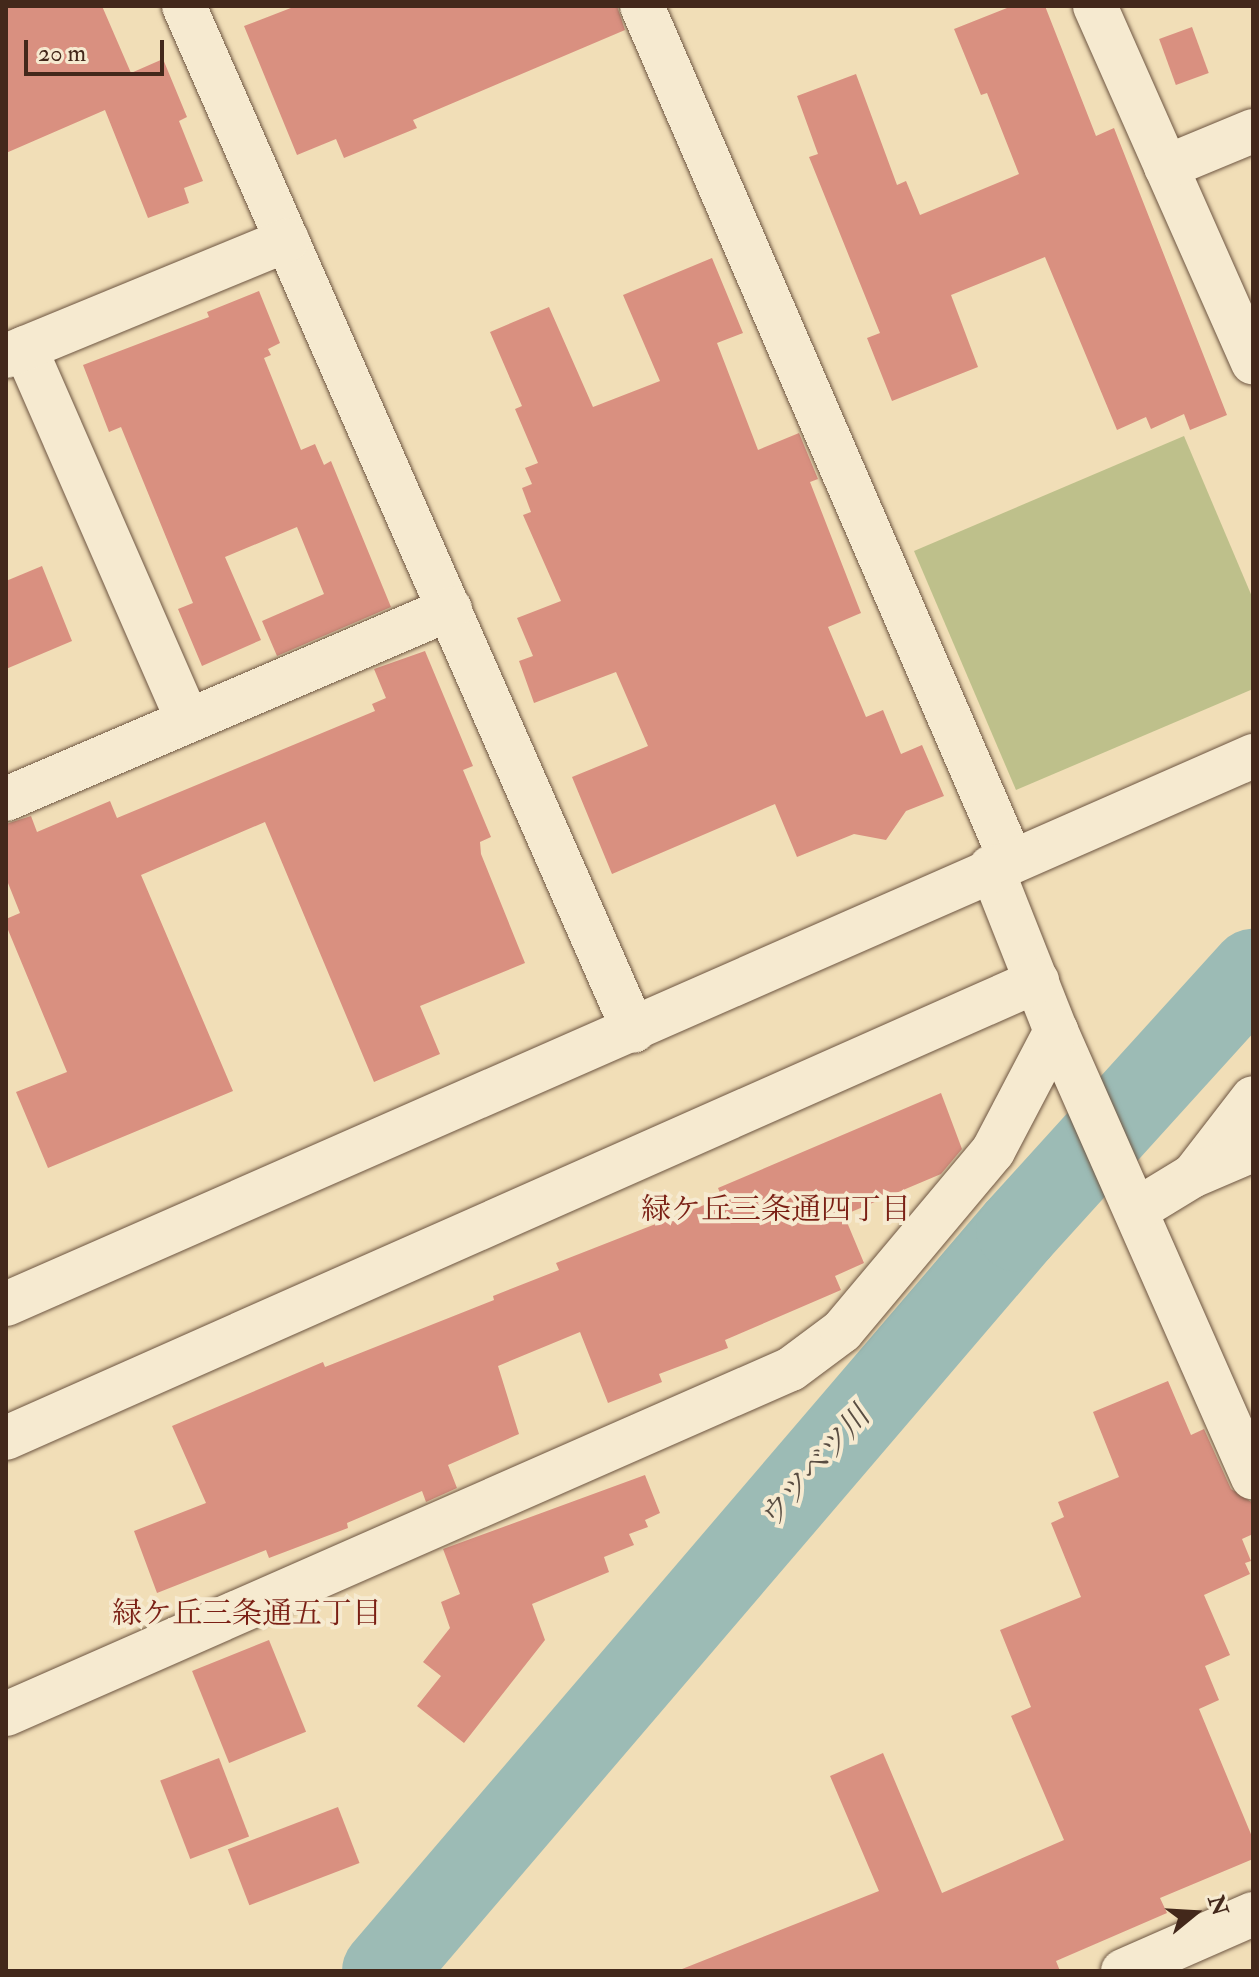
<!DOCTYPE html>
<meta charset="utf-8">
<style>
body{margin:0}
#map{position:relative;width:1259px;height:1977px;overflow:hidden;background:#f1deb7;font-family:"IM FELL Double Pica","Noto Serif JP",serif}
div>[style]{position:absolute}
.green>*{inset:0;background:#bec08b}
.river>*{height:84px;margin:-42px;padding:0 42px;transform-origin:42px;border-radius:42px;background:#9cbbb5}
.building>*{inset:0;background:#d99080;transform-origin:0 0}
.roads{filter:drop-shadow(0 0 2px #6e5642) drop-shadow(0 0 2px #6e5642)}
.minor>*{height:44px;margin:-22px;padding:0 22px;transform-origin:22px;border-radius:22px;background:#f6ead0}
.tertiary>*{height:44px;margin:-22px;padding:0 22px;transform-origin:22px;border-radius:22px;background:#f6ead0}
span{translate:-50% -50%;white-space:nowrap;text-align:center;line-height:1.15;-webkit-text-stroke:8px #f6ead0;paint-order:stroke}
.neighbourhood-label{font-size:30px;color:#7a1f14}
.water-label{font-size:30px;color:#594d42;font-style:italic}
.frame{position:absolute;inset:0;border:8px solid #43281b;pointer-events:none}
.north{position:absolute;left:1155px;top:1873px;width:80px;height:80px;-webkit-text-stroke:6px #f6ead0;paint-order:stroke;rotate:72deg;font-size:22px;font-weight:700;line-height:32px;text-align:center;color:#43281b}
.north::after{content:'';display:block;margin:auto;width:28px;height:36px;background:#43281b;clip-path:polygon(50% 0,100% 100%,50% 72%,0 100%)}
.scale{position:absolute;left:24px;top:40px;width:140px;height:36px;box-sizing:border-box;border:4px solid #43281b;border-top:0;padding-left:10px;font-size:24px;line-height:28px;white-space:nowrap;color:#43281b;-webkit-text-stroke:6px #f6ead0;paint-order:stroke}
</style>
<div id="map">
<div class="green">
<i style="clip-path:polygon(1184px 436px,1253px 599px,1253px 689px,1016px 790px,914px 551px)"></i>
</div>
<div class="river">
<i style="left:384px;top:1971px;width:975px;rotate:-49.45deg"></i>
<i style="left:1018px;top:1230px;width:350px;rotate:-47.8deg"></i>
</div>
<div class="building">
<i style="clip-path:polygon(6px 6px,102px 6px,131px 73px,163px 59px,187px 117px,179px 121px,203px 181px,184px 188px,189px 203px,148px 218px,105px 110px,6px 153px)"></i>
<i style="clip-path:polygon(296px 6px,617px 6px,625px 30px,413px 120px,417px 128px,344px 158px,336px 139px,297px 155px,244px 26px)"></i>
<i style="clip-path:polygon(1012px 6px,1045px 6px,1096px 136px,1114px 128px,1227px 415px,1190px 430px,1184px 414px,1151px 429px,1146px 417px,1117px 430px,1045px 257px,951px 295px,978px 367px,892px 401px,867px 338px,880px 333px,809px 157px,818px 154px,797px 96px,856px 74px,897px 185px,906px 181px,920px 215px,1019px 174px,987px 93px,981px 95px,954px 29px)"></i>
<i style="left:1192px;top:27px;width:49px;height:35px;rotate:70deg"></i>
<i style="clip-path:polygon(712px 258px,743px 333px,717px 343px,758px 450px,799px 433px,818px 479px,810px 482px,861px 613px,828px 627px,866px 717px,883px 710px,901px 754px,922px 745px,944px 796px,906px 811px,886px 840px,854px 834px,797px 857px,775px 804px,612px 874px,572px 777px,648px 746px,616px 672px,534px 703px,519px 661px,533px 656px,517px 618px,561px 601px,523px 515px,531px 512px,522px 488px,532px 484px,525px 468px,538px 463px,515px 409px,522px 406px,490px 332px,549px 307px,593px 407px,660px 381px,623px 295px)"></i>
<i style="clip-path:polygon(259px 291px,280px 343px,268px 349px,271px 355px,264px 358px,301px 450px,315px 444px,324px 465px,331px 461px,391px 607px,277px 656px,262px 621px,324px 594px,297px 527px,225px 557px,261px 640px,202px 666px,178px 609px,193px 603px,121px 427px,109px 432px,83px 365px,209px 317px,207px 312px)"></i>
<i style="clip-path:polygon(42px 566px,72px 641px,6px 669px,6px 581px)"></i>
<i style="clip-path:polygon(425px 651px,473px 766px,463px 770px,491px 837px,480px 842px,481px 854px,525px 963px,420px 1006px,440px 1054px,374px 1082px,265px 822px,141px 875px,233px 1091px,48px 1168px,16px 1092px,67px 1072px,6px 925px,6px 919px,20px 913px,6px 878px,6px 824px,31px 816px,37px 832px,110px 801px,117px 818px,375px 711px,372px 704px,386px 698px,374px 669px)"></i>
<i style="clip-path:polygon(941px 1093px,962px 1149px,941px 1174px,844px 1215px,864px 1263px,835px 1276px,841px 1290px,725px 1340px,728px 1348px,659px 1374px,662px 1382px,608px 1403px,580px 1332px,498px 1366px,519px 1434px,448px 1465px,457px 1488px,426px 1502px,422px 1491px,347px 1523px,348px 1528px,269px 1558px,266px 1550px,157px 1593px,134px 1531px,206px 1503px,172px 1426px,323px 1362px,325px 1367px,494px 1300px,493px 1296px,559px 1270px,556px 1263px,722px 1198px,718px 1188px)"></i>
<i style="clip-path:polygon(1168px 1381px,1191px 1435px,1204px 1429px,1231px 1489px,1253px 1503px,1253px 1534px,1242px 1539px,1251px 1561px,1245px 1563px,1250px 1574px,1204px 1595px,1230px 1655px,1205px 1666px,1219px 1700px,1199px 1709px,1253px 1839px,1253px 1859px,1160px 1898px,1167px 1913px,1056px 1961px,1060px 1971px,677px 1971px,879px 1891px,830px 1776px,883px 1753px,942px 1893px,1064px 1840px,1011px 1716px,1031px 1707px,1000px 1630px,1081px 1597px,1051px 1523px,1064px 1517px,1058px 1502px,1119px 1477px,1093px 1412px)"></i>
<i style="clip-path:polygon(645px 1475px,660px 1513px,645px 1520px,648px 1527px,629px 1534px,634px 1545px,604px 1557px,609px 1572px,532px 1604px,545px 1640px,464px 1743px,417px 1706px,441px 1676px,423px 1662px,450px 1628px,441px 1602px,460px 1594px,443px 1549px)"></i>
<i style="left:269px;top:1640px;width:99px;height:83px;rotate:68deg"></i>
<i style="left:219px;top:1758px;width:84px;height:63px;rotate:69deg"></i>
<i style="left:338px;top:1807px;width:60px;height:118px;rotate:69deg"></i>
</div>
<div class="roads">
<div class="minor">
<i style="left:184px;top:6px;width:1119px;rotate:66.3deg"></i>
<i style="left:642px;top:6px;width:930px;rotate:66.63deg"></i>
<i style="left:1095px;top:6px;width:390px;rotate:66.1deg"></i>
<i style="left:1166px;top:167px;width:94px;rotate:-22.5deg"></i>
<i style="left:25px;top:348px;width:405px;rotate:66.4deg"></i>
<i style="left:6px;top:356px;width:304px;rotate:-22.4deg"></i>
<i style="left:6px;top:799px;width:483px;rotate:-23.2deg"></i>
<i style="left:991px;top:867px;width:176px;rotate:68.4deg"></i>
<i style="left:1056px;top:1031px;width:488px;rotate:66.2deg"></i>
<i style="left:1196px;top:1172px;width:93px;rotate:-52.4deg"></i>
<i style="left:1138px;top:1209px;width:63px;rotate:-31.4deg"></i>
<i style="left:1192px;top:1176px;width:66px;rotate:-23.1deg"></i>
<i style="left:6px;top:1438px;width:1128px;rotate:-23.91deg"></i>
<i style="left:6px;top:1714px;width:857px;rotate:-23.73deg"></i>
<i style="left:791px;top:1369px;width:64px;rotate:-36.7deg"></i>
<i style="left:842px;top:1331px;width:235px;rotate:-50deg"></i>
<i style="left:993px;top:1151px;width:136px;rotate:-62.3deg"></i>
<i style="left:1123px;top:1971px;width:142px;rotate:-23.7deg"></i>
</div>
<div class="tertiary">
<i style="left:6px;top:1304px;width:1362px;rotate:-23.72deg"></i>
</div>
</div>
<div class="neighbourhood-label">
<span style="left:776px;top:1210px">緑ケ丘三条通四丁目</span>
<span style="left:247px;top:1614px">緑ケ丘三条通五丁目</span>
</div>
<div class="water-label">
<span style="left:815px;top:1468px;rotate:-49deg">ウツベツ川</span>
</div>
<div class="frame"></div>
<div class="north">N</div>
<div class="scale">20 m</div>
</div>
